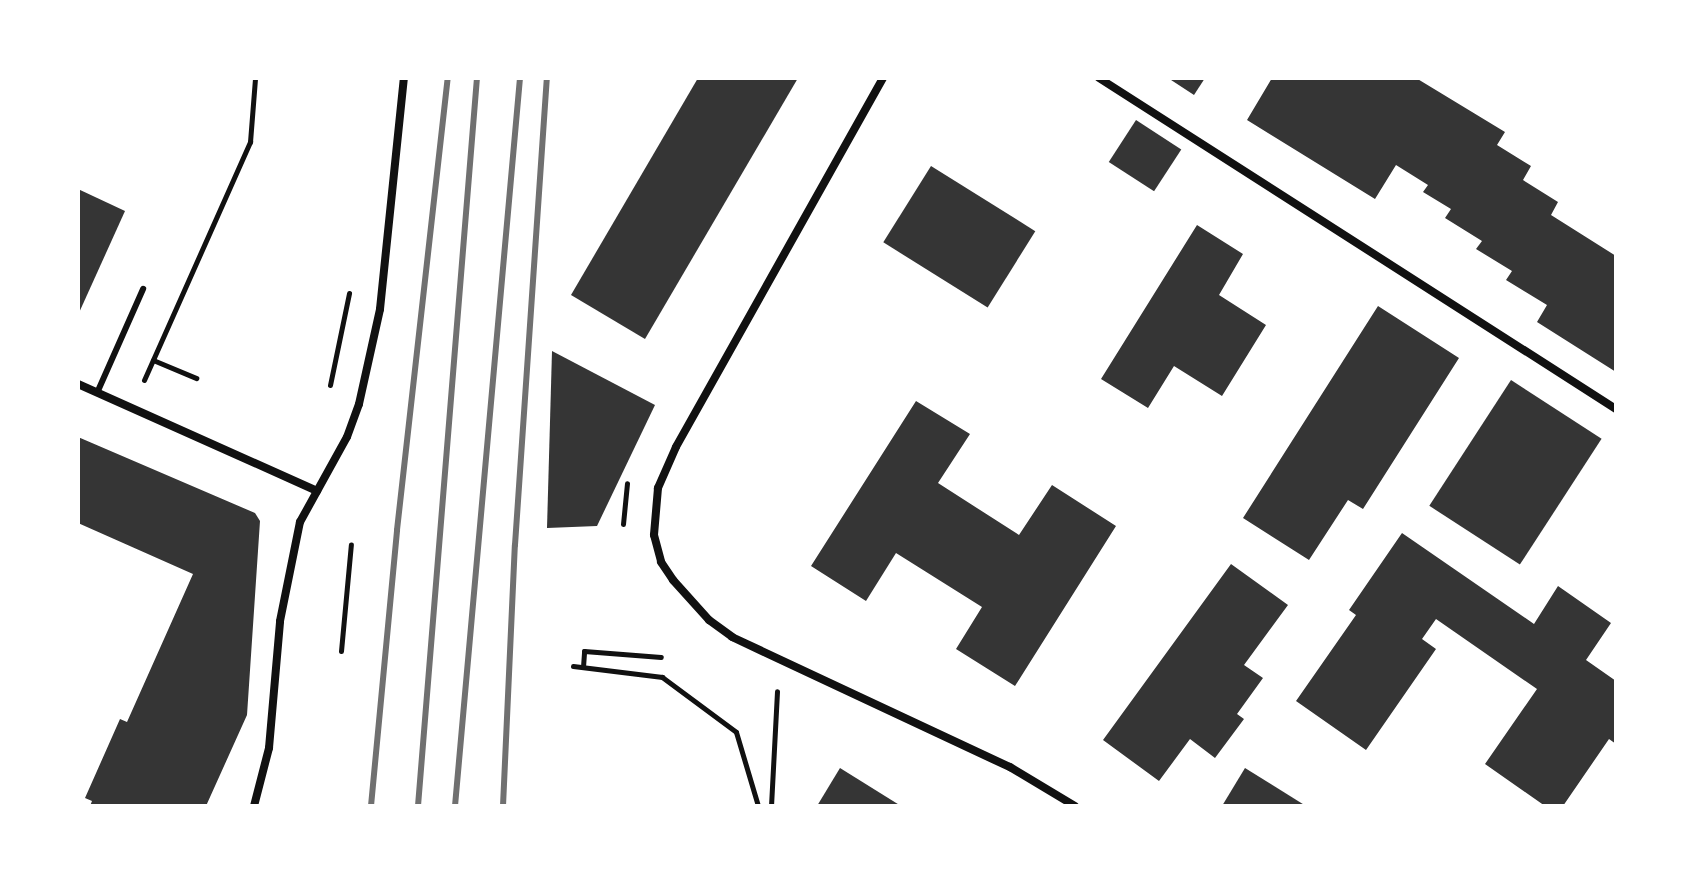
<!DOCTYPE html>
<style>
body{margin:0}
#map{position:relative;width:1694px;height:884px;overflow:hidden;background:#fff;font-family:"PT Sans",sans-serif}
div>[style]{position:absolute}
.building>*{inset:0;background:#353535;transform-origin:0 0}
.path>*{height:5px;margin:-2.5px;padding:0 2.5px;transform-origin:2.5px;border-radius:2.5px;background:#111}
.service>*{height:6px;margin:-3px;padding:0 3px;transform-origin:3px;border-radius:3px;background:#111}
.minor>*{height:8px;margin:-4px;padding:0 4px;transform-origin:4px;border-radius:4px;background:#111}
.rail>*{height:6px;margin:-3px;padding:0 3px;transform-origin:3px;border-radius:3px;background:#707070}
span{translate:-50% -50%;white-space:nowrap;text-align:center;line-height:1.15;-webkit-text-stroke:8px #fff;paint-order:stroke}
.frame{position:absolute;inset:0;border:80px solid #fff;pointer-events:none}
</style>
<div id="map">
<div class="building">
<i style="clip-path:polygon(698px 78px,798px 78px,645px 339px,571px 295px)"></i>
<i style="clip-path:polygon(1168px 78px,1205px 78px,1194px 95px)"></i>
<i style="clip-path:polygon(1272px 78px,1416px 78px,1505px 132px,1497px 145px,1531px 166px,1523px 180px,1558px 202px,1551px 215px,1616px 256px,1616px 372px,1537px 322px,1547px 305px,1506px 280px,1512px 271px,1476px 249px,1482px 241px,1445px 218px,1451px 209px,1423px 192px,1428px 185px,1396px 165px,1375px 199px,1247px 120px)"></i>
<i style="left:1136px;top:120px;width:54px;height:50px;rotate:33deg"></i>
<i style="left:931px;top:166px;width:123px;height:90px;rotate:32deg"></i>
<i style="clip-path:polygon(78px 189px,125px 211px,78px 315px)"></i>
<i style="clip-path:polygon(1197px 225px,1243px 254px,1219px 295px,1266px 325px,1222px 396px,1174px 366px,1148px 408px,1101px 379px)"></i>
<i style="clip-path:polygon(1378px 306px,1459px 358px,1363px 509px,1348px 500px,1309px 560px,1243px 518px)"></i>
<i style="clip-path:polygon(552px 351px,655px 405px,597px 526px,547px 528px)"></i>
<i style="left:1511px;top:380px;width:108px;height:150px;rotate:33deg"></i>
<i style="clip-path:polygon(916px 401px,970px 434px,938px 483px,1019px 535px,1052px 485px,1116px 526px,1015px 686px,956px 649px,982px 607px,896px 553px,866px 601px,811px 566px)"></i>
<i style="clip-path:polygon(78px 437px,255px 513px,260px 521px,247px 715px,206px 806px,90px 806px,92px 801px,85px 798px,120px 719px,127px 722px,193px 574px,78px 523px)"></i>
<i style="clip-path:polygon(1402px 533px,1534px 624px,1558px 586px,1611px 623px,1586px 660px,1616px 681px,1616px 744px,1609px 739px,1563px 806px,1545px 806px,1485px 764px,1537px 689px,1436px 619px,1422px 639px,1436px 649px,1366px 750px,1296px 701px,1356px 615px,1349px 610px)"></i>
<i style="clip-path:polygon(1231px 564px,1288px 605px,1244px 665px,1263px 678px,1237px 714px,1244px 719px,1215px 758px,1190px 739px,1159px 781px,1103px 740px)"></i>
<i style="clip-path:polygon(840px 768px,901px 806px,817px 806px)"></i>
<i style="clip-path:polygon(1245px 768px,1306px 806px,1222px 806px)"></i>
</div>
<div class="path">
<i style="left:153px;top:360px;width:47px;rotate:22.7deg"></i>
<i style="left:144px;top:380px;width:261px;rotate:-66deg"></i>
<i style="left:250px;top:142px;width:64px;rotate:-85.5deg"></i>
<i style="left:330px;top:385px;width:94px;rotate:-78.3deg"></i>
<i style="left:623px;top:524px;width:41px;rotate:-84.4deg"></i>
<i style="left:341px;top:651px;width:107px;rotate:-84.7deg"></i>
<i style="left:573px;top:666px;width:90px;rotate:7deg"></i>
<i style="left:662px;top:677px;width:92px;rotate:36.6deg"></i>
<i style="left:736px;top:732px;width:77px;rotate:73.4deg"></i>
<i style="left:583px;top:667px;width:16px;rotate:-86deg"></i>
<i style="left:584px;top:651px;width:77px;rotate:4.5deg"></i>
<i style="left:771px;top:806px;width:115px;rotate:-87deg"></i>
</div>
<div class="service">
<i style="left:97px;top:393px;width:114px;rotate:-66.1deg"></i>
</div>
<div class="minor">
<i style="left:883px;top:78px;width:423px;rotate:119.3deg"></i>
<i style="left:676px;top:447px;width:45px;rotate:113.7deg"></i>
<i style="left:658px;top:488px;width:47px;rotate:94.9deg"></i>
<i style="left:654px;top:535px;width:28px;rotate:75deg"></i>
<i style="left:661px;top:562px;width:22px;rotate:56deg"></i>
<i style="left:673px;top:580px;width:54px;rotate:48deg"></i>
<i style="left:709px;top:620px;width:29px;rotate:36deg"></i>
<i style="left:732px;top:637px;width:307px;rotate:25.1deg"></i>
<i style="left:1010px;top:767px;width:76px;rotate:31deg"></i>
<i style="left:1099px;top:78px;width:614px;rotate:32.63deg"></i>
<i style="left:78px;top:384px;width:262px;rotate:24.1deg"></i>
<i style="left:254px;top:806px;width:60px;rotate:-75.5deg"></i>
<i style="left:269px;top:748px;width:127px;rotate:-85deg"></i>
<i style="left:280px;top:621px;width:101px;rotate:-78.6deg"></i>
<i style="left:300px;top:522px;width:97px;rotate:-61.1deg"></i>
<i style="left:347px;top:437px;width:35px;rotate:-70deg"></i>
<i style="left:359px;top:404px;width:97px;rotate:-77.5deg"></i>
<i style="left:380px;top:309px;width:232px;rotate:-84.1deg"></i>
</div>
<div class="rail">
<i style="left:371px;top:806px;width:277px;rotate:-84.6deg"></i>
<i style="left:397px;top:530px;width:455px;rotate:-83.6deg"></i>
<i style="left:418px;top:806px;width:730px;rotate:-85.37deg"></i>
<i style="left:455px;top:806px;width:731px;rotate:-84.9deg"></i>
<i style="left:503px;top:806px;width:261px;rotate:-87.4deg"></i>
<i style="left:515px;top:545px;width:468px;rotate:-86.1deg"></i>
</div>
<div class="frame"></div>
</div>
